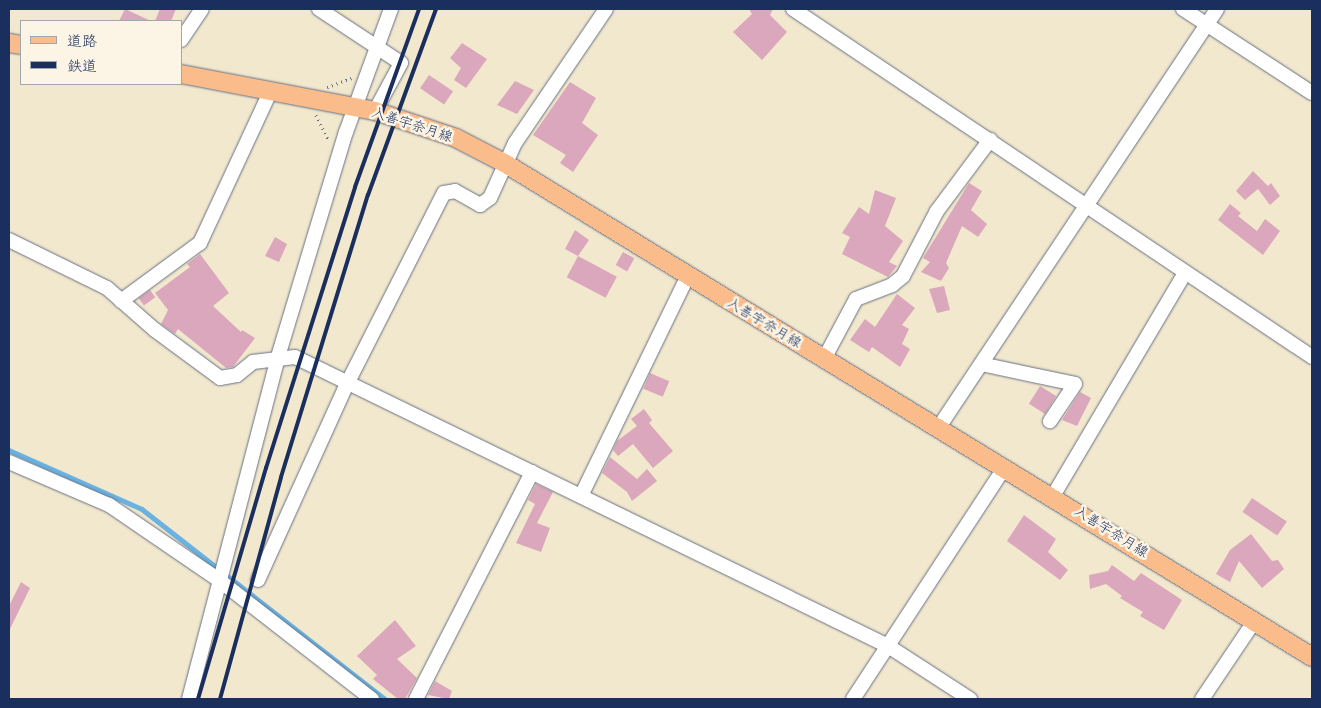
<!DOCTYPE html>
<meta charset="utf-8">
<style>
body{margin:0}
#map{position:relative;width:1321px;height:708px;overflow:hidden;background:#f2e8cd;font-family:"Comic Neue","Klee One",sans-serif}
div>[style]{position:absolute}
.stream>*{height:4.5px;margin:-2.25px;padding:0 2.25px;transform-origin:2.25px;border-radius:2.25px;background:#69b2e1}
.building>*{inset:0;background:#dba7bc;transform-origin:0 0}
.path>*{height:2.5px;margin-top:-1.25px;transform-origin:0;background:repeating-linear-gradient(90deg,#667085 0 1px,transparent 0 5px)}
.roads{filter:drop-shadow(0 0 1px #667085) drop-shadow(0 0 1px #667085)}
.minor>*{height:14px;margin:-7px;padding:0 7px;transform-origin:7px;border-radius:7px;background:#fff}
.major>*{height:18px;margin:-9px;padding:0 9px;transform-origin:9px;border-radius:9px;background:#fabc8b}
.rail>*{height:4px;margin:-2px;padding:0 2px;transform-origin:2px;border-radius:2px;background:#1b2f5e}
span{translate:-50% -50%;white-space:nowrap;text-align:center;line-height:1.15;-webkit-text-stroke:5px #fcf5e5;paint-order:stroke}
.street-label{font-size:14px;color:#1b2f5e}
.frame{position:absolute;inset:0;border:10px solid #1b2f5e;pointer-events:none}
.legend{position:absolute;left:20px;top:20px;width:162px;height:65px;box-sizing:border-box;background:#fcf5e5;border:1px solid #a2a6af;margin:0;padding:6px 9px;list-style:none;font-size:15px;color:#1b2f5e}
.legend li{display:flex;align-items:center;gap:10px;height:25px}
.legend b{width:25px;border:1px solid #a2a6af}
</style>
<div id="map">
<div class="stream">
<i style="left:9px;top:450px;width:145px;rotate:23.9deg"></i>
<i style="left:142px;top:509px;width:308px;rotate:38deg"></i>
</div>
<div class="building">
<i style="clip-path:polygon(125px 9px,151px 21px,119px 21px)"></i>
<i style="clip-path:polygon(160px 9px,176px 9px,171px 21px,155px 21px)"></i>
<i style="clip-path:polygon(749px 9px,773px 9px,770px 15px,787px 32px,762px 60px,733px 32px,752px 14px)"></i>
<i style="clip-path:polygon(462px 43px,487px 59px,466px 88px,454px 80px,461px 68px,450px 58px)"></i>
<i style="left:429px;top:75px;width:29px;height:16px;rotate:34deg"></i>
<i style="clip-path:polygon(515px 81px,534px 90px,517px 114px,497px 105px)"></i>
<i style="clip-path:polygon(570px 82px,596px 98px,582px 123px,598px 135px,573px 172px,560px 163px,566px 155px,533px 135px)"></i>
<i style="clip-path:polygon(1253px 171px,1268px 186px,1271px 183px,1280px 196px,1270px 205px,1258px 189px,1245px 200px,1236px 191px)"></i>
<i style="clip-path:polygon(969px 183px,982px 191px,971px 210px,987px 224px,978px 237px,962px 226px,946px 263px,949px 268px,941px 281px,921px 272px,930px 262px,923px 258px)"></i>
<i style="clip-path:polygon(875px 190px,896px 198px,885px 226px,903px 241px,889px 262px,897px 266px,888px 277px,842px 254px,850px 237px,842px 233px,859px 207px,869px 214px)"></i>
<i style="clip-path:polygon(1230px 204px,1241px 213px,1238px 216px,1257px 231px,1265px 219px,1280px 231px,1263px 255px,1218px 220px)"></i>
<i style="clip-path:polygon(575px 230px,589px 240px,578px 256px,565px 249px)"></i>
<i style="clip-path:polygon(275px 237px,287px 244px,279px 262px,265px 256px)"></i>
<i style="left:623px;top:252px;width:13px;height:15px;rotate:29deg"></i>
<i style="clip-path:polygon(200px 254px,229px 293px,213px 306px,241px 332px,242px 330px,255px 338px,233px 367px,226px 368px,178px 329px,175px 334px,161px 324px,168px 310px,155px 293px,190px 267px,187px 264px)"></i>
<i style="left:578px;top:256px;width:44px;height:24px;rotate:28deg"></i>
<i style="clip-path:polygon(944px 286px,950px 310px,937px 313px,929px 289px)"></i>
<i style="left:150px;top:290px;width:9px;height:14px;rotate:54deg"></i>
<i style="clip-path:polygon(897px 294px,915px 308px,902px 325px,909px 329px,902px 344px,910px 349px,900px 367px,872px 347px,869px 352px,850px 340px,865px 319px,875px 327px)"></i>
<i style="left:650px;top:373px;width:21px;height:17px;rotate:23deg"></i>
<i style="left:1040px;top:386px;width:19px;height:21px;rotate:32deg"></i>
<i style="clip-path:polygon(1080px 392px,1091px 398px,1077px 426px,1062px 420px)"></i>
<i style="clip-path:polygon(644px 409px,652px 420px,649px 423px,673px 451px,653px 468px,633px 444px,618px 456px,613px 450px,617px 441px,637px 426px,631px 419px)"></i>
<i style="clip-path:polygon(610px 457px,637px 479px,647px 469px,657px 481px,632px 501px,627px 492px,602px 473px)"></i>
<i style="clip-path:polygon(536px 484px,553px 492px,537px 523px,550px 528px,541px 552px,516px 543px,535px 504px,528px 500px)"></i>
<i style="left:1252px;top:498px;width:42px;height:17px;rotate:34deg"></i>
<i style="clip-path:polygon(1024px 515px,1056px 539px,1048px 552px,1068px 570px,1060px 580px,1007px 541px)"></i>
<i style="clip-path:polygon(1251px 534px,1272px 561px,1278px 560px,1284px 569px,1262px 588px,1239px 561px,1230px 582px,1216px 574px,1230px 550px)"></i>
<i style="clip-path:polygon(1112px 565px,1134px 581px,1141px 573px,1182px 600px,1164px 630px,1140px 616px,1143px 612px,1120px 598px,1122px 596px,1106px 584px,1090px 589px,1089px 575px,1108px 571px)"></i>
<i style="clip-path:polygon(21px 582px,30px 588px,9px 631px,9px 606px)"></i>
<i style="clip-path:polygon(395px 620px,416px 646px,397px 659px,417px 678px,405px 699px,398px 699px,373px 679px,377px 675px,357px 656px)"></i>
<i style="clip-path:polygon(435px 681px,452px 691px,449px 699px,428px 695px)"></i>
</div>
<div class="path">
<i style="left:327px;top:87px;width:27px;rotate:-20deg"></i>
<i style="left:316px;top:115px;width:28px;rotate:63deg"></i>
</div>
<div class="roads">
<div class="minor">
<i style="left:319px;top:9px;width:98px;rotate:33.4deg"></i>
<i style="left:401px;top:63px;width:55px;rotate:118.4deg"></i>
<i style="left:793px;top:9px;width:625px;rotate:33.84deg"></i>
<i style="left:1183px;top:9px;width:154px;rotate:33.1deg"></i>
<i style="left:181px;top:40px;width:37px;rotate:-56deg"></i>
<i style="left:9px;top:240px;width:109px;rotate:26.1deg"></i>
<i style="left:107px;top:288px;width:64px;rotate:41.2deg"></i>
<i style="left:155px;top:330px;width:81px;rotate:36.4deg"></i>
<i style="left:220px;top:378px;width:17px;rotate:-10deg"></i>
<i style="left:237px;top:375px;width:21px;rotate:-39deg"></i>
<i style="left:253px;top:362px;width:42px;rotate:-6.8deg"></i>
<i style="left:295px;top:357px;width:660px;rotate:25.98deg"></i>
<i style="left:888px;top:646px;width:98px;rotate:32.9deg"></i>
<i style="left:121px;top:301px;width:98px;rotate:-36.3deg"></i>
<i style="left:200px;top:243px;width:166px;rotate:-65.1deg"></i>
<i style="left:824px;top:359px;width:68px;rotate:-61.9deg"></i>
<i style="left:856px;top:299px;width:39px;rotate:-21deg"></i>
<i style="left:892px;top:285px;width:14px;rotate:-39deg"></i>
<i style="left:903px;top:276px;width:73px;rotate:-62.4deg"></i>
<i style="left:937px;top:211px;width:89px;rotate:-53.3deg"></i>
<i style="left:981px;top:364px;width:96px;rotate:12deg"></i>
<i style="left:1075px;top:384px;width:45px;rotate:124deg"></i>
<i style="left:939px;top:427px;width:502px;rotate:-56.37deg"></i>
<i style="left:9px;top:462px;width:109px;rotate:23.3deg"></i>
<i style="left:109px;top:505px;width:133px;rotate:34.3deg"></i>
<i style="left:219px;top:580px;width:194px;rotate:37.9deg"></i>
<i style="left:581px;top:496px;width:245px;rotate:-64.1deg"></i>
<i style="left:1053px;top:496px;width:259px;rotate:-59.4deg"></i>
<i style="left:258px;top:580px;width:217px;rotate:-65.6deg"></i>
<i style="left:348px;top:382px;width:212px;rotate:-63.1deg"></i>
<i style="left:444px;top:193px;width:11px;rotate:-10deg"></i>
<i style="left:455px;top:191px;width:29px;rotate:29deg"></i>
<i style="left:480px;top:205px;width:12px;rotate:-35deg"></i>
<i style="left:490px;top:198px;width:60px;rotate:-65.6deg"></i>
<i style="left:515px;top:143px;width:162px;rotate:-55.8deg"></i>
<i style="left:189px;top:699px;width:350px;rotate:-75.4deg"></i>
<i style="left:277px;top:360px;width:238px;rotate:-73.2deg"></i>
<i style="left:346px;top:132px;width:131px;rotate:-69.9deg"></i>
<i style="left:416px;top:699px;width:255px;rotate:-62.9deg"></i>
<i style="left:853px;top:699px;width:277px;rotate:-56.8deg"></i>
<i style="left:1202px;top:699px;width:95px;rotate:-56.1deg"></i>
</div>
<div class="major">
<i style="left:9px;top:43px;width:12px;rotate:9deg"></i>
<i style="left:181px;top:74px;width:197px;rotate:10.8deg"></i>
<i style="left:375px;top:111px;width:85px;rotate:18.4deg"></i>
<i style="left:456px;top:138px;width:56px;rotate:27.5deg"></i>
<i style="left:506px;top:164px;width:945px;rotate:31.45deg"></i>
</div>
</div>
<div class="rail">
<i style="left:198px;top:699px;width:241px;rotate:-73.6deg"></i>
<i style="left:266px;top:468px;width:295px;rotate:-72.4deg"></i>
<i style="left:355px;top:187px;width:189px;rotate:-70.2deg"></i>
<i style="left:220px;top:699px;width:230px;rotate:-74.6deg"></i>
<i style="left:281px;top:477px;width:295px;rotate:-72.9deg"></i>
<i style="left:368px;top:195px;width:198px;rotate:-69.9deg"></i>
</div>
<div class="street-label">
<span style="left:412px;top:125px;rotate:18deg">入善宇奈月線</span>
<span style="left:764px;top:323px;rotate:31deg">入善宇奈月線</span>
<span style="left:1111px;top:532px;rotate:32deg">入善宇奈月線</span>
</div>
<div class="frame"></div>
<ul class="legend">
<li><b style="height:6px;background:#fabc8b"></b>道路</li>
<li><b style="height:6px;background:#1b2f5e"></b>鉄道</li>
</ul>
</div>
